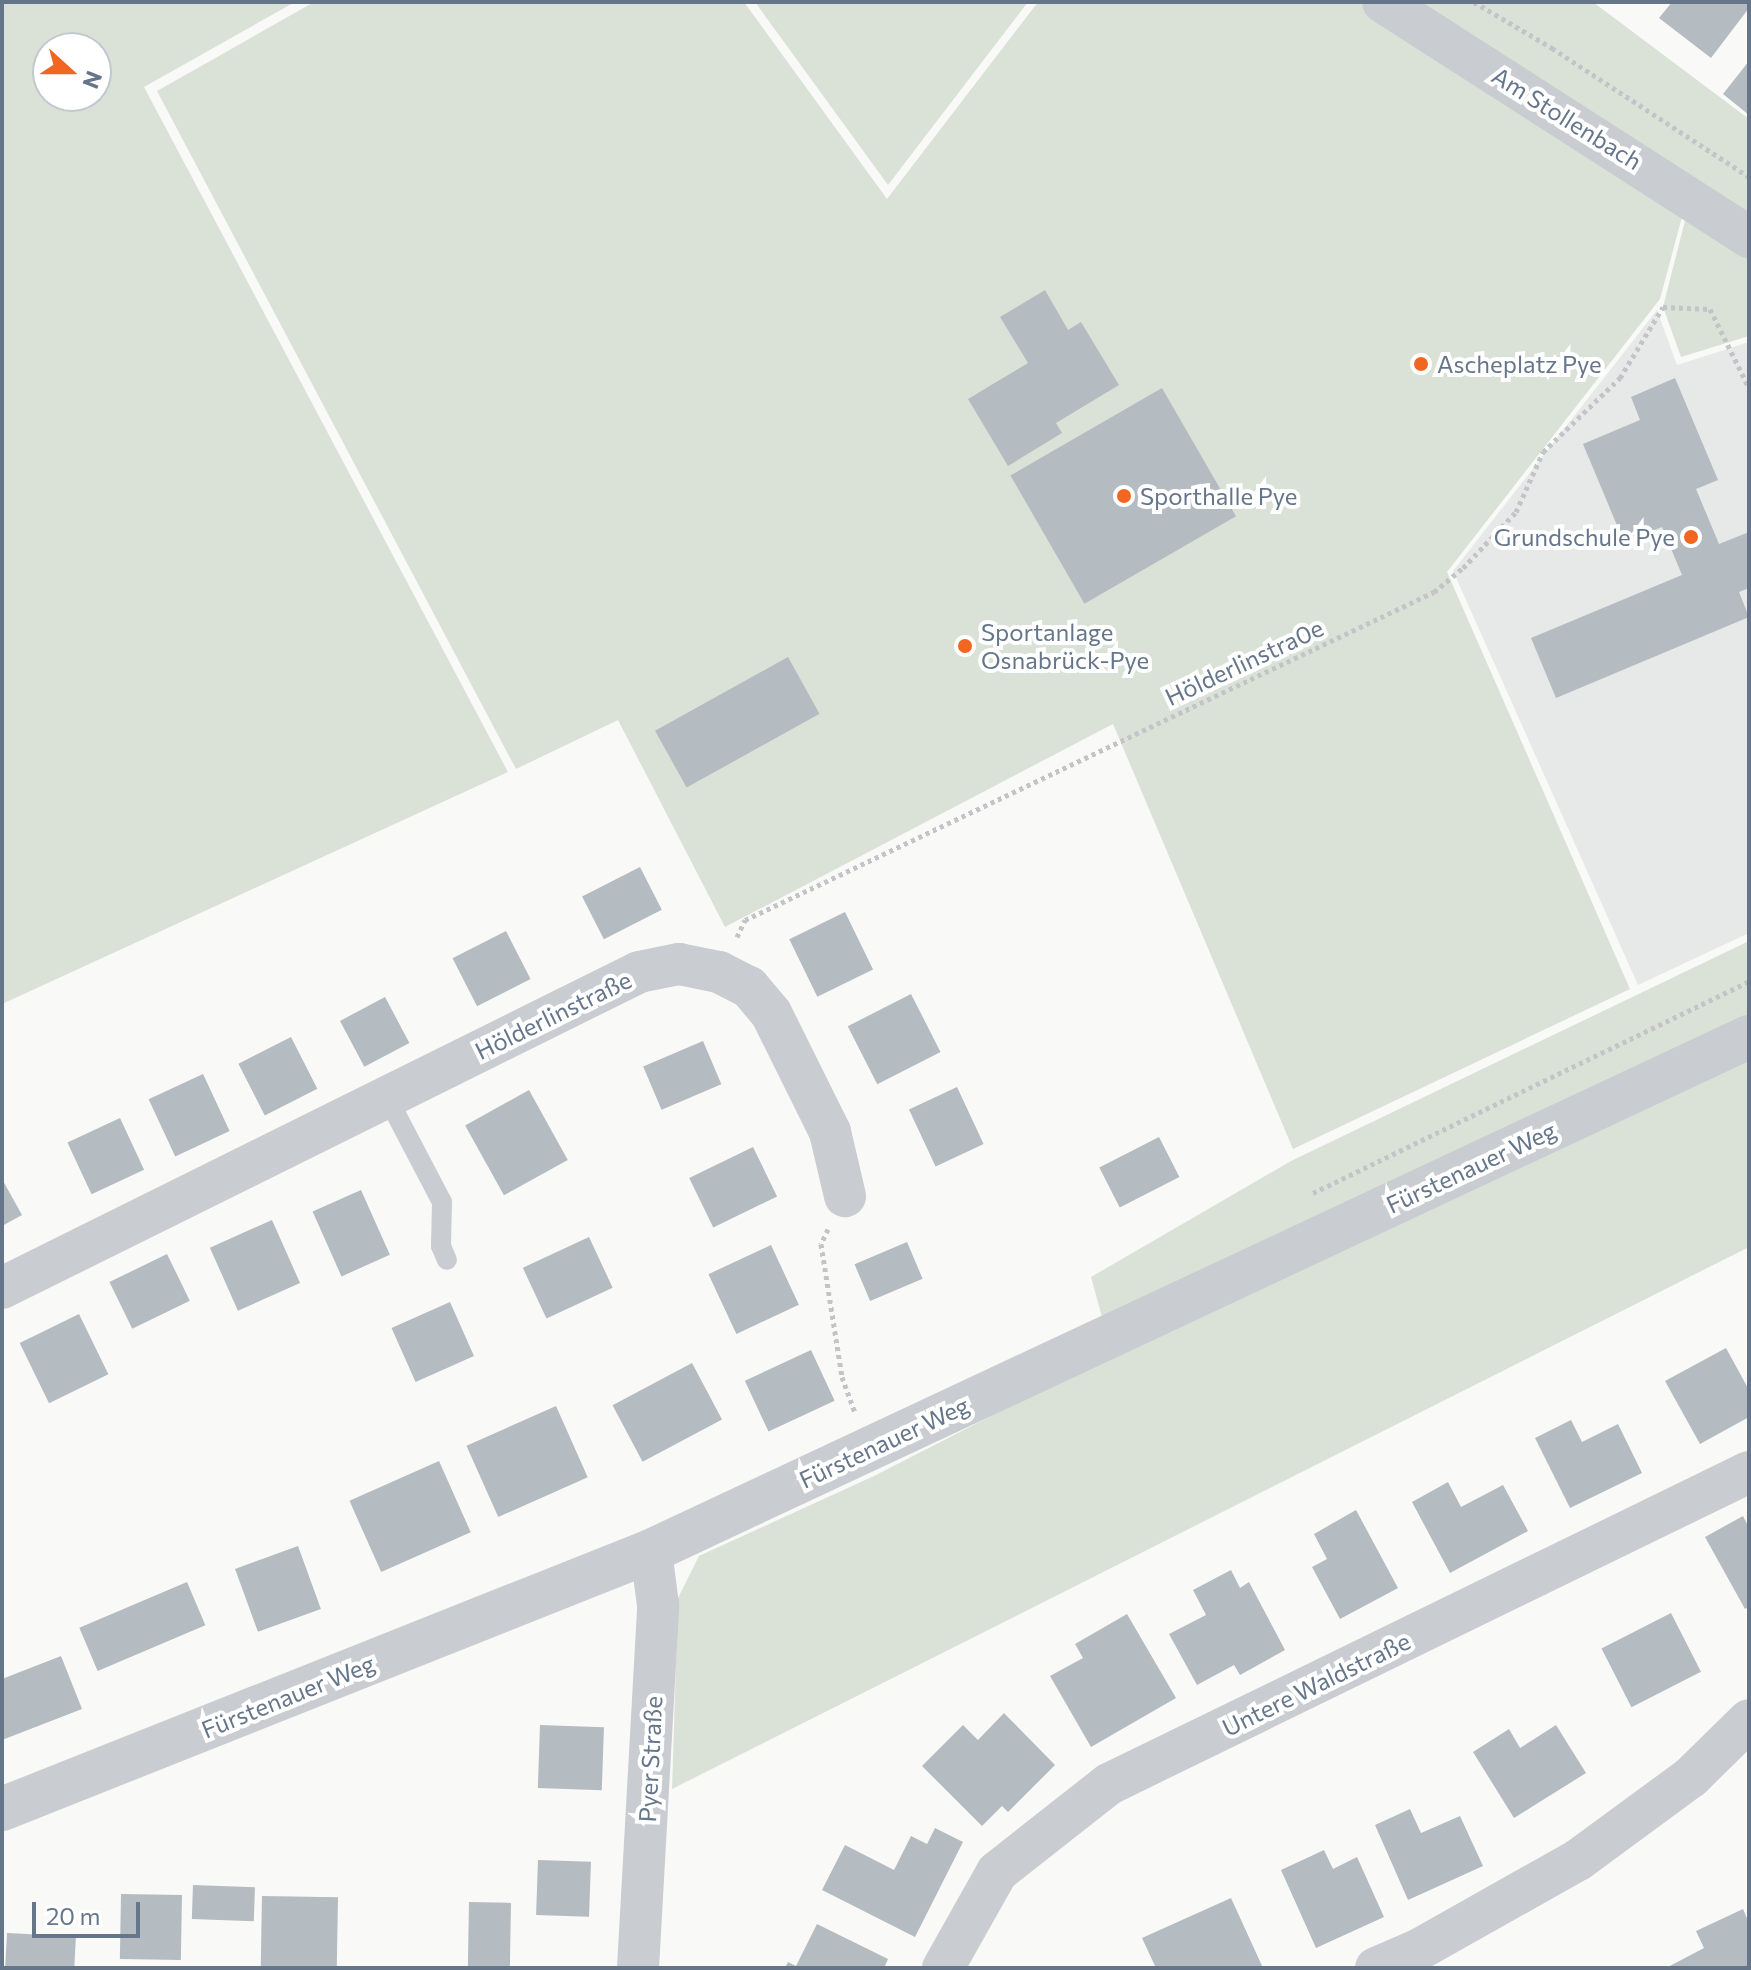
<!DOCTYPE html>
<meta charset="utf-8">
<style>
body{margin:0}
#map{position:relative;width:1751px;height:1970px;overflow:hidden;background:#f9f9f7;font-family:Commissioner,sans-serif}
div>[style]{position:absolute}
.built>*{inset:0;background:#e7e8e8}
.green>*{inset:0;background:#dae2d7}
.building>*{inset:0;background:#b4bbc1;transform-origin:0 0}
.path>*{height:5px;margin-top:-2.5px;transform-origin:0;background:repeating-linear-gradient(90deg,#c2c4c7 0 4px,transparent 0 8px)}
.service>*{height:20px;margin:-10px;padding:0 10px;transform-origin:10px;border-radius:10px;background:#c9ccd0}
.minor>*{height:42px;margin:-21px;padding:0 21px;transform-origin:21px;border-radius:21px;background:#c9ccd0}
.tertiary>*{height:44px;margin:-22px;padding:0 22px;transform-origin:22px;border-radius:22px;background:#c9ccd0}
.dots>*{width:22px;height:22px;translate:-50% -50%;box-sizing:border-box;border:4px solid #fff;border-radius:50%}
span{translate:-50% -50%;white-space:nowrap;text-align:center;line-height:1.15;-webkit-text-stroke:8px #fff;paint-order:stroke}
.street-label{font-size:24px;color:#66768a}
.poi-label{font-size:24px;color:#66768a}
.left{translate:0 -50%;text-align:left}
.right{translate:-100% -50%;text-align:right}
.frame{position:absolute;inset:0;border:4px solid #66768a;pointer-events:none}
.north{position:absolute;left:32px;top:32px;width:80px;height:80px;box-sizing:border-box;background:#fff;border:2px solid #c2c8d0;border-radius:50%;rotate:111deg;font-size:22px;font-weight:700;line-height:32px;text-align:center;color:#66768a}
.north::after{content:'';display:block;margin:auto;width:28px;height:36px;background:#f16620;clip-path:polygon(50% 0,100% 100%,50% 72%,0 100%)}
.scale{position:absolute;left:32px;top:1902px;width:108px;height:36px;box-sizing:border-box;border:4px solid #66768a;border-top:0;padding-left:10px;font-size:24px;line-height:28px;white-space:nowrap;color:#66768a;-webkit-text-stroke:6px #fff;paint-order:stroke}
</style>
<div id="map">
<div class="built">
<i style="clip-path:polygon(1657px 310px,1677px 365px,1749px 342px,1749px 933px,1638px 985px,1453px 571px)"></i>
</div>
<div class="green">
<i style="clip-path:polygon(evenodd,2px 2px,295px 2px,144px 87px,508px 772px,2px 1004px,2px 2px,96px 48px,96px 96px,48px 96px,48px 48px,96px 48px)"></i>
<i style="clip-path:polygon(314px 2px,744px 2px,887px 199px,1038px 2px,1369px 2px,1686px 202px,1660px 299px,1447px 572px,1630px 989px,1293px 1149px,1113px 724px,725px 927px,618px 720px,516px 769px,157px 91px)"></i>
<i style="clip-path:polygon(755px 2px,1028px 2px,888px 185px)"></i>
<i style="clip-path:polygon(1383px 2px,1593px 2px,1749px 119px,1749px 336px,1681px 357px,1663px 307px,1691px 197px)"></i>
<i style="clip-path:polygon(1749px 941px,1749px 1247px,672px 1789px,678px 1598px,699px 1556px,874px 1476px,1112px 1354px,1091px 1277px,1291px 1161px)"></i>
</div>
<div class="building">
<i style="clip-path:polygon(1672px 2px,1747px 2px,1749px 8px,1711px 58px,1659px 18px)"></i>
<i style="clip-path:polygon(1749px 61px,1749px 115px,1723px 94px)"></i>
<i style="clip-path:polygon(1045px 290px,1068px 330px,1081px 322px,1119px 385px,1056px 423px,1062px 433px,1008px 466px,968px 399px,1028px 363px,1000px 317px)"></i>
<i style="clip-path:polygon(1675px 378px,1718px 480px,1696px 489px,1719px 544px,1749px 532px,1749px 588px,1739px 592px,1749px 617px,1556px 698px,1531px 638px,1682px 575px,1662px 527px,1624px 542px,1583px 444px,1640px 420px,1631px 397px)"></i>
<i style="left:1162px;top:388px;width:148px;height:175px;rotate:60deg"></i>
<i style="left:788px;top:657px;width:65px;height:152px;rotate:61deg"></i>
<i style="left:640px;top:867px;width:48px;height:65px;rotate:63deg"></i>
<i style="left:845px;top:912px;width:64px;height:62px;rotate:64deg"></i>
<i style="left:506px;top:931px;width:54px;height:60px;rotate:63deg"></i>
<i style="left:911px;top:994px;width:65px;height:71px;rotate:63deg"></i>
<i style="left:385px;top:997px;width:52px;height:51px;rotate:62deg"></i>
<i style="left:291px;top:1037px;width:58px;height:59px;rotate:63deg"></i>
<i style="left:703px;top:1041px;width:47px;height:65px;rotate:67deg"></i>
<i style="left:203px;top:1074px;width:63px;height:60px;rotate:65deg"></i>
<i style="left:957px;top:1087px;width:63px;height:53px;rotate:65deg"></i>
<i style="left:529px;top:1090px;width:80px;height:73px;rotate:61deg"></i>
<i style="left:120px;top:1118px;width:57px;height:58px;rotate:65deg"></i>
<i style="left:1159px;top:1137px;width:45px;height:67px;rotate:63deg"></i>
<i style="left:753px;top:1147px;width:55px;height:71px;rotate:64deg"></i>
<i style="clip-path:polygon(2px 1179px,22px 1215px,2px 1226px)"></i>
<i style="left:361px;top:1190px;width:71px;height:53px;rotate:66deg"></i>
<i style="left:272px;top:1220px;width:69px;height:68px;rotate:66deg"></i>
<i style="left:589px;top:1237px;width:56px;height:73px;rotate:65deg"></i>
<i style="left:907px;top:1242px;width:40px;height:57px;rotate:67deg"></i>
<i style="left:771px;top:1245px;width:66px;height:69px;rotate:65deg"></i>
<i style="left:167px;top:1254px;width:52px;height:64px;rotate:64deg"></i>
<i style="left:450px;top:1302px;width:59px;height:64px;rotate:66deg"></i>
<i style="left:79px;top:1314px;width:67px;height:66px;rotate:64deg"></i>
<i style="clip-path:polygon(1726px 1348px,1749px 1390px,1749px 1417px,1700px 1444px,1665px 1381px)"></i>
<i style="left:811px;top:1350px;width:56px;height:73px;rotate:65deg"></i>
<i style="left:692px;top:1363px;width:64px;height:90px;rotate:62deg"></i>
<i style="left:556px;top:1406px;width:78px;height:98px;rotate:66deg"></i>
<i style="clip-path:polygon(1571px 1420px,1582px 1442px,1618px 1424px,1642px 1473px,1570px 1508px,1535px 1438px)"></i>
<i style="left:439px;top:1461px;width:78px;height:98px;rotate:66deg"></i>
<i style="clip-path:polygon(1448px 1482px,1461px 1507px,1503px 1485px,1528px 1531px,1450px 1573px,1412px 1502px)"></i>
<i style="clip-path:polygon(1356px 1510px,1398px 1588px,1340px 1619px,1312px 1567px,1327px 1559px,1314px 1534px)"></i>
<i style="clip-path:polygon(1743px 1516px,1749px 1528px,1749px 1607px,1745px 1609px,1705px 1537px)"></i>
<i style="left:298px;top:1546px;width:67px;height:67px;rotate:70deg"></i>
<i style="clip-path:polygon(1231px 1570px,1240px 1588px,1249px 1582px,1285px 1650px,1240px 1675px,1234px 1665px,1197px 1685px,1169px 1634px,1206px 1615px,1193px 1590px)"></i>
<i style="left:187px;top:1582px;width:47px;height:117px;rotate:67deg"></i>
<i style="left:1671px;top:1613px;width:66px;height:78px;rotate:63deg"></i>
<i style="clip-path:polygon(1127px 1614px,1176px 1698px,1091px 1747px,1050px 1676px,1083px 1658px,1075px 1644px)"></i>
<i style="clip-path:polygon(61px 1656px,82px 1709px,2px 1740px,2px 1679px)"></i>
<i style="clip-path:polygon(1004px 1713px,1055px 1765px,1008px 1812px,1002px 1806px,982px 1826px,922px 1766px,963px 1725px,978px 1740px)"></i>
<i style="left:540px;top:1725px;width:64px;height:63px;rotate:2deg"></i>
<i style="clip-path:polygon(1556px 1725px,1586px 1773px,1514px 1818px,1473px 1752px,1509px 1729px,1520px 1748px)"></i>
<i style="clip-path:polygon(1410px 1809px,1421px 1833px,1460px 1816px,1483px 1866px,1408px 1900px,1375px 1825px)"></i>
<i style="clip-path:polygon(935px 1828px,963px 1842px,915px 1937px,822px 1890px,845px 1845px,894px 1870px,911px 1836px,927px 1844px)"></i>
<i style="clip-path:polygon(1324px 1850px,1333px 1869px,1357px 1857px,1384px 1917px,1316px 1948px,1281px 1870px)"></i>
<i style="left:538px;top:1860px;width:53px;height:55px;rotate:2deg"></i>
<i style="left:193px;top:1885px;width:62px;height:34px;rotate:2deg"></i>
<i style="left:121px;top:1894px;width:61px;height:65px;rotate:1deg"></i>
<i style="left:262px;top:1896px;width:76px;height:70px;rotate:1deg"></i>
<i style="clip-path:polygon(1231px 1898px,1263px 1968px,1156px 1968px,1142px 1938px)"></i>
<i style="left:469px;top:1902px;width:42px;height:66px;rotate:1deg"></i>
<i style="clip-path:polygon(1743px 1909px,1749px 1923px,1749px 1968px,1666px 1968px,1704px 1948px,1696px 1931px)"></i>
<i style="clip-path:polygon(817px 1924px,888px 1959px,884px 1968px,785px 1968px,788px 1962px,796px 1966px)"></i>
<i style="left:7px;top:1933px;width:69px;height:35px;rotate:3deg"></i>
</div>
<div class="path">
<i style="left:1474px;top:2px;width:91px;rotate:30.5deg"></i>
<i style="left:1552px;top:48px;width:235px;rotate:33.2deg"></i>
<i style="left:737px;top:937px;width:19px;rotate:-65deg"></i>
<i style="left:745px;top:920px;width:763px;rotate:-25.46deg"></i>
<i style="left:1434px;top:592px;width:38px;rotate:-40deg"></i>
<i style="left:1463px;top:568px;width:77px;rotate:-46.6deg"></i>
<i style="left:1516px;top:512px;width:66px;rotate:-65.8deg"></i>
<i style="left:1543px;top:452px;width:107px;rotate:-43.9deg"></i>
<i style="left:1620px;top:378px;width:83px;rotate:-58.8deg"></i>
<i style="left:1663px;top:307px;width:47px;rotate:2.4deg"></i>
<i style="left:1710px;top:309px;width:88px;rotate:63.7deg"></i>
<i style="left:1313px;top:1193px;width:485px;rotate:-25.9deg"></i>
<i style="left:828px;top:1229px;width:17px;rotate:115deg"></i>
<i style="left:821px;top:1244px;width:135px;rotate:81deg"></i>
<i style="left:842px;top:1377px;width:38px;rotate:70deg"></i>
</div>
<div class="service">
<i style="left:387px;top:1097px;width:119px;rotate:62.4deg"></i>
<i style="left:442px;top:1202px;width:44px;rotate:91.3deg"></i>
<i style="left:441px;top:1246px;width:15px;rotate:67deg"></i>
</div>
<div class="minor">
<i style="left:1383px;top:2px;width:435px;rotate:32.7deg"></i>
<i style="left:2px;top:1288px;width:711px;rotate:-26.38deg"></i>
<i style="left:639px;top:972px;width:41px;rotate:-11.3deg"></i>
<i style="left:679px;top:964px;width:41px;rotate:11.3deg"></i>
<i style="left:719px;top:972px;width:34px;rotate:27deg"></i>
<i style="left:749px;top:987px;width:34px;rotate:50deg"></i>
<i style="left:771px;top:1013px;width:133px;rotate:63.6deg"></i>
<i style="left:830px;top:1132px;width:66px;rotate:76.8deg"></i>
<i style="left:638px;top:1968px;width:364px;rotate:-86.8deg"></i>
<i style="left:658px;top:1605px;width:54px;rotate:-97.4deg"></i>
<i style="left:943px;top:1968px;width:110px;rotate:-60.6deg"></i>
<i style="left:997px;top:1872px;width:142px;rotate:-38.2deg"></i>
<i style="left:1109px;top:1784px;width:712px;rotate:-25.99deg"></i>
<i style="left:1376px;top:1968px;width:46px;rotate:-23.2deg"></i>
<i style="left:1418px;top:1950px;width:184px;rotate:-29.4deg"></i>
<i style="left:1578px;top:1860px;width:140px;rotate:-36.3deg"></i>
<i style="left:1691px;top:1777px;width:81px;rotate:-44.5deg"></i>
</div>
<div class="tertiary">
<i style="left:2px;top:1809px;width:698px;rotate:-21.68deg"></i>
<i style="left:651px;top:1551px;width:1212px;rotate:-25.09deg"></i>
</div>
<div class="dots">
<i style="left:1421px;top:364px;background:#f16620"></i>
<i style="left:1124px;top:496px;background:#f16620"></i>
<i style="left:1691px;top:537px;background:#f16620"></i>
<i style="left:965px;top:646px;background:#f16620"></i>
</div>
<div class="street-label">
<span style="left:1567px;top:118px;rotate:32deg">Am Stollenbach</span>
<span style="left:1244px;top:662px;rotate:-25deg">Hölderlinstra0e</span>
<span style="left:553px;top:1015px;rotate:-26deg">Hölderlinstraße</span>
<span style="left:1471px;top:1167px;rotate:-25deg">Fürstenauer Weg</span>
<span style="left:884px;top:1442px;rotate:-25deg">Fürstenauer Weg</span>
<span style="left:1316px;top:1684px;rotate:-26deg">Untere Waldstraße</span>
<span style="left:288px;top:1696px;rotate:-22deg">Fürstenauer Weg</span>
<span style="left:650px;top:1759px;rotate:-87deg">Pyer Straße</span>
</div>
<div class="poi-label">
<span class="left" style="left:1437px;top:364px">Ascheplatz Pye</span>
<span class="left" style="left:1140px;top:496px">Sporthalle Pye</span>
<span class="right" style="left:1675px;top:537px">Grundschule Pye</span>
<span class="left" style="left:981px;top:646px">Sportanlage<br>Osnabrück-Pye</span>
</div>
<div class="frame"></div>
<div class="north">N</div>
<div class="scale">20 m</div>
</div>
